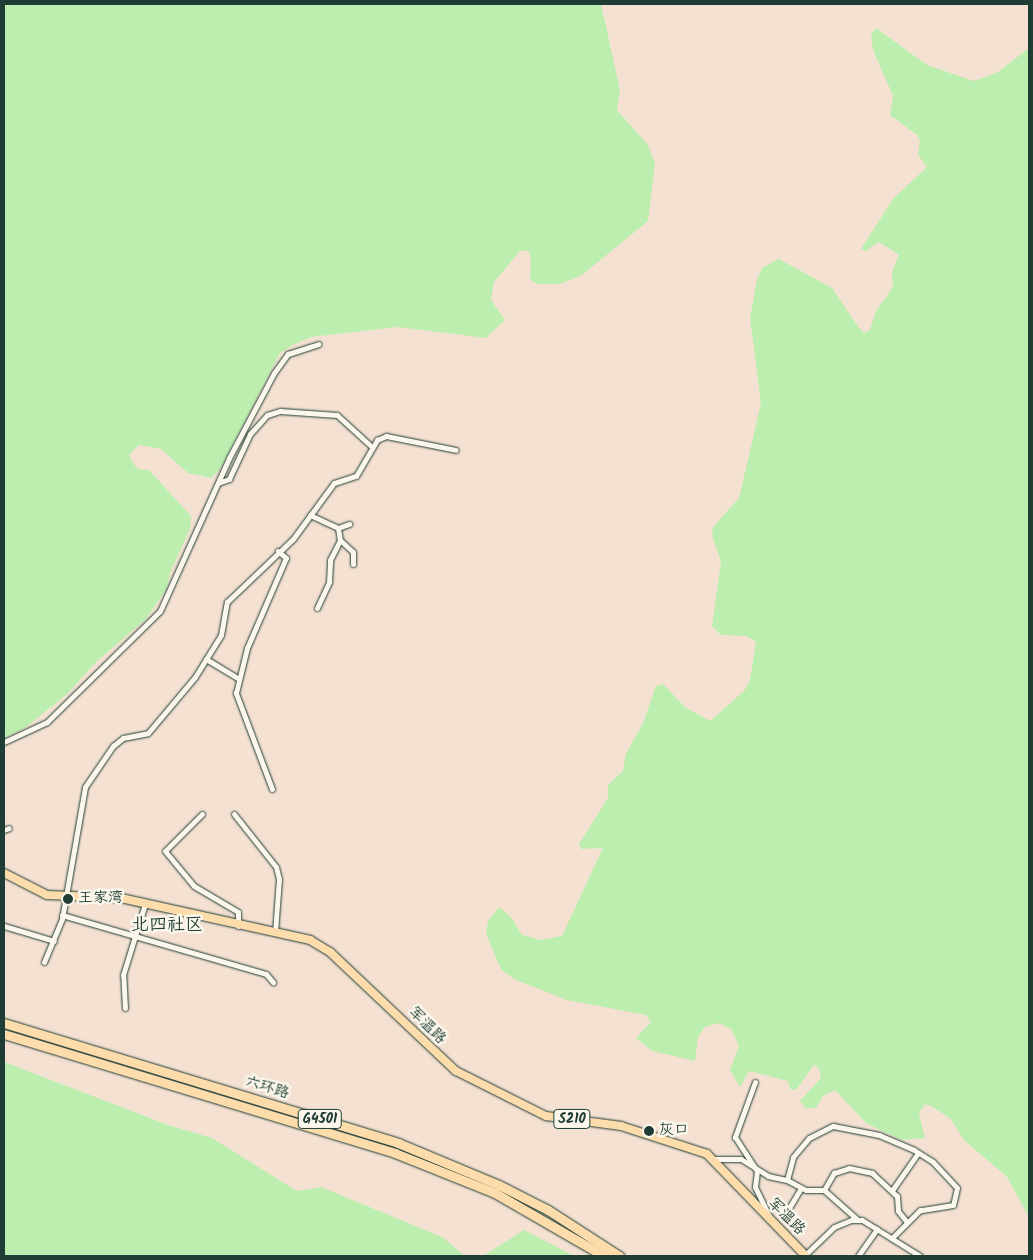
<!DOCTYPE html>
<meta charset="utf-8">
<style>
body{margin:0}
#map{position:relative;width:1033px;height:1260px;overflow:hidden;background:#f4e1d2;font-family:Kalam,"LXGW WenKai TC",sans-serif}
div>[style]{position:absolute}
.green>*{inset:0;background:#bcefaf}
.roads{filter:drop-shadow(0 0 1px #1f3d34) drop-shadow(0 0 1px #1f3d34)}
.minor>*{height:5px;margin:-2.5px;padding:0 2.5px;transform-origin:2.5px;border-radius:2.5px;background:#fbf7ec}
.primary>*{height:8px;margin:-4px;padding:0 4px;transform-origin:4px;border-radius:4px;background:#fddcac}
.motorway>*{height:9px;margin:-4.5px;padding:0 4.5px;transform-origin:4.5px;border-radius:4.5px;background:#fddcac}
.dots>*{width:14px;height:14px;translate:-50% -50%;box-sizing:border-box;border:2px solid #fbf7ec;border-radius:50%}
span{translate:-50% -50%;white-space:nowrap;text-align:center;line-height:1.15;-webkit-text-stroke:5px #fbf7ec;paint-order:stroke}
.shield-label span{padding:1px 4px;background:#fbf7ec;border:1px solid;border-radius:4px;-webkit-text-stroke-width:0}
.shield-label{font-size:14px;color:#1f3d34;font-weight:700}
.poi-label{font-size:15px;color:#1f3d34}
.left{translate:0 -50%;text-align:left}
.street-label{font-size:15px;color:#1f3d34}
.quarter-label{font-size:18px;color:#1f3d34}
.frame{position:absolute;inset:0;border:5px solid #1f3d34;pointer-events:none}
</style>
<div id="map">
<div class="green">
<i style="clip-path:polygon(4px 4px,601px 4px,620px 90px,617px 110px,648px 145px,655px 164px,648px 221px,582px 275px,560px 284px,537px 284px,530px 279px,531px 257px,528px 251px,520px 251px,494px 282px,491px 300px,505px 320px,486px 338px,398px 327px,311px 337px,293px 345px,280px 353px,220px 469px,211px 478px,188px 473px,161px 449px,139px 445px,129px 455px,133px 463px,138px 469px,149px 470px,191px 516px,190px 529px,170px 573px,167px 588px,146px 619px,97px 661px,67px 694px,25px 728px,4px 738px)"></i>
<i style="clip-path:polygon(876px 28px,927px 65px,974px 81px,998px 72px,1029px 48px,1029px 1217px,1007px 1177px,964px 1140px,951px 1119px,931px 1106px,925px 1104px,919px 1113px,925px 1138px,902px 1140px,867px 1124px,835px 1090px,823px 1096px,816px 1108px,805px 1108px,800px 1101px,821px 1078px,819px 1068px,814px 1065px,796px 1090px,790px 1089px,788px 1081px,749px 1071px,740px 1087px,730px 1070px,739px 1046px,731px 1029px,719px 1023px,705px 1027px,698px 1037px,695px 1061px,652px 1051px,636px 1038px,651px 1022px,646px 1015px,567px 1000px,514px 979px,501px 969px,486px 934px,488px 921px,499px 907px,511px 917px,522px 935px,540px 940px,562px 936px,603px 848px,581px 849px,579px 844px,608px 798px,608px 785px,623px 771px,626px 754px,643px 723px,656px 686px,663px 684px,685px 707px,710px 721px,744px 691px,750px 680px,756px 642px,747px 636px,721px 635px,712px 626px,721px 562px,712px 535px,713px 527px,739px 498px,761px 403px,750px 318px,757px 280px,762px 268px,779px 259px,832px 288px,859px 328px,864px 333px,870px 330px,876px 311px,893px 287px,892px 272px,899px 255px,879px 242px,866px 251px,861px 249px,893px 199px,927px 167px,918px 155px,920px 140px,917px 135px,890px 115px,893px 96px,873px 50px,871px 35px)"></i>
<i style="clip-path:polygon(4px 1062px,168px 1125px,212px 1138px,297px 1191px,321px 1187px,442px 1237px,465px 1256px,4px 1256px)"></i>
<i style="clip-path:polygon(524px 1230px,574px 1256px,483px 1256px)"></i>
</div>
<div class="roads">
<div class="minor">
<i style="left:218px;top:483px;width:12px;rotate:-20deg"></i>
<i style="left:229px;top:479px;width:50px;rotate:-65deg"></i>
<i style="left:250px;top:434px;width:25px;rotate:-48deg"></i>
<i style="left:267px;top:415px;width:14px;rotate:-17deg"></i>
<i style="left:280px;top:411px;width:57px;rotate:4deg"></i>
<i style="left:337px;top:415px;width:46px;rotate:42.4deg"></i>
<i style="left:310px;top:515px;width:31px;rotate:25deg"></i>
<i style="left:338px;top:528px;width:12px;rotate:81deg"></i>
<i style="left:340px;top:540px;width:18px;rotate:43deg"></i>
<i style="left:353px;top:552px;width:12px;rotate:90deg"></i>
<i style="left:338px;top:528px;width:12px;rotate:-20deg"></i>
<i style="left:317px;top:608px;width:29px;rotate:-65deg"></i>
<i style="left:329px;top:582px;width:22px;rotate:-87deg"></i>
<i style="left:330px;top:560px;width:22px;rotate:-63deg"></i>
<i style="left:206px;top:659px;width:37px;rotate:31deg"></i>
<i style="left:4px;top:742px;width:47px;rotate:-24.9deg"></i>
<i style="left:47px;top:722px;width:158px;rotate:-44.5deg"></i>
<i style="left:160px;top:611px;width:168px;rotate:-65.7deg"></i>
<i style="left:229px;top:458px;width:96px;rotate:-62.1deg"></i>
<i style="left:274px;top:373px;width:24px;rotate:-54deg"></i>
<i style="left:288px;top:354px;width:32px;rotate:-18deg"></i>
<i style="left:272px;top:789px;width:103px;rotate:-110.6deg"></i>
<i style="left:236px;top:693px;width:46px;rotate:-76.3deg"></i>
<i style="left:247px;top:648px;width:98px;rotate:-66.6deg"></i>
<i style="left:286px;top:558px;width:11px;rotate:-139deg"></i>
<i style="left:202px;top:814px;width:52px;rotate:135deg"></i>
<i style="left:165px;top:851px;width:45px;rotate:50.4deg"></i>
<i style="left:194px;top:886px;width:51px;rotate:30.6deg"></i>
<i style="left:238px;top:912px;width:14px;rotate:90deg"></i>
<i style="left:234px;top:814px;width:68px;rotate:51.6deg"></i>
<i style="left:276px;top:867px;width:12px;rotate:76deg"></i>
<i style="left:279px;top:879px;width:53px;rotate:94.3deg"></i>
<i style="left:4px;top:830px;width:5px;rotate:-22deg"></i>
<i style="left:62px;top:915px;width:212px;rotate:16.1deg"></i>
<i style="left:266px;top:974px;width:11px;rotate:49deg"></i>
<i style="left:4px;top:926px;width:52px;rotate:16.7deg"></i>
<i style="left:44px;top:962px;width:47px;rotate:-67.3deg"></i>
<i style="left:62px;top:919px;width:134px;rotate:-80.1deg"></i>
<i style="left:85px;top:787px;width:50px;rotate:-55.7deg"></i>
<i style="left:113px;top:746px;width:13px;rotate:-39deg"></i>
<i style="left:123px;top:738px;width:25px;rotate:-11deg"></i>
<i style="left:148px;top:733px;width:73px;rotate:-50deg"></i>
<i style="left:195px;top:677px;width:49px;rotate:-58.2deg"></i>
<i style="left:221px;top:635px;width:34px;rotate:-80deg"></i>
<i style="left:227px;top:602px;width:91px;rotate:-43.7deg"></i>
<i style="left:293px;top:539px;width:69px;rotate:-53.8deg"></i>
<i style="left:334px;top:483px;width:23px;rotate:-18deg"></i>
<i style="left:356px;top:476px;width:42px;rotate:-59.7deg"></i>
<i style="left:377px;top:440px;width:10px;rotate:-24deg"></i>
<i style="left:386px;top:436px;width:71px;rotate:11.3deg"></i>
<i style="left:125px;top:1008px;width:33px;rotate:-93deg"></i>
<i style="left:123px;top:975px;width:74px;rotate:-72.8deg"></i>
<i style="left:755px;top:1082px;width:59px;rotate:110deg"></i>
<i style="left:735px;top:1137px;width:40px;rotate:57.1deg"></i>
<i style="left:757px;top:1171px;width:16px;rotate:97deg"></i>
<i style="left:755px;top:1187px;width:32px;rotate:64deg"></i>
<i style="left:713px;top:1159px;width:28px"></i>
<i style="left:741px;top:1159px;width:32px;rotate:32deg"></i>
<i style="left:768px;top:1176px;width:19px;rotate:12deg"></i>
<i style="left:787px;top:1180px;width:21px;rotate:28deg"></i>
<i style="left:806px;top:1190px;width:18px"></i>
<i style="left:824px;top:1190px;width:45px;rotate:41.4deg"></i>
<i style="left:787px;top:1180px;width:24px;rotate:-75deg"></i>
<i style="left:793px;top:1157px;width:25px;rotate:-50deg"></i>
<i style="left:809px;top:1138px;width:27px;rotate:-27deg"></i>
<i style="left:833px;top:1126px;width:47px;rotate:11.1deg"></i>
<i style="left:879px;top:1135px;width:38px;rotate:23deg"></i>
<i style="left:914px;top:1150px;width:22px;rotate:32deg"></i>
<i style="left:933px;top:1162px;width:35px;rotate:47deg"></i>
<i style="left:957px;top:1188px;width:17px;rotate:103deg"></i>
<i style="left:953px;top:1205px;width:33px;rotate:171deg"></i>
<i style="left:920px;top:1210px;width:40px;rotate:135deg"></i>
<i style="left:893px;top:1189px;width:44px;rotate:-55.2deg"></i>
<i style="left:824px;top:1190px;width:20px;rotate:-60deg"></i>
<i style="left:834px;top:1173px;width:16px;rotate:-18deg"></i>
<i style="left:849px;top:1168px;width:24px;rotate:12deg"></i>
<i style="left:872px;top:1173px;width:34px;rotate:43deg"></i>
<i style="left:897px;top:1196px;width:15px;rotate:86deg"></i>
<i style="left:898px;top:1211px;width:13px;rotate:51deg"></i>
<i style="left:789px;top:1208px;width:23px;rotate:-59deg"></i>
<i style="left:805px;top:1255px;width:40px;rotate:-44deg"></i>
<i style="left:834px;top:1227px;width:18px;rotate:-22deg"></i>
<i style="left:851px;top:1220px;width:11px"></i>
<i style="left:862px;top:1220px;width:68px;rotate:31.8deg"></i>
<i style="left:858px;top:1256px;width:33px;rotate:-55deg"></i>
</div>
<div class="primary">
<i style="left:4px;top:873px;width:48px;rotate:27.1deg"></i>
<i style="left:47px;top:895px;width:74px;rotate:2.3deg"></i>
<i style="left:121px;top:898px;width:194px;rotate:12.5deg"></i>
<i style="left:310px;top:940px;width:23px;rotate:31deg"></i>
<i style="left:330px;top:952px;width:173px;rotate:43.4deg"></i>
<i style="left:456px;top:1071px;width:101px;rotate:26.6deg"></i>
<i style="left:546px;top:1116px;width:76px;rotate:7.6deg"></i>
<i style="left:621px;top:1126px;width:90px;rotate:18deg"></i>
<i style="left:707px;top:1154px;width:142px;rotate:45.9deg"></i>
</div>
<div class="motorway">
<i style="left:4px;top:1023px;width:412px;rotate:16.9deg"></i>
<i style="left:398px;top:1143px;width:109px;rotate:22.6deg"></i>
<i style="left:499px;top:1185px;width:55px;rotate:27deg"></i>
<i style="left:548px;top:1210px;width:85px;rotate:32.9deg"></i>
<i style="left:4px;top:1034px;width:409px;rotate:16.9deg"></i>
<i style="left:395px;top:1153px;width:108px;rotate:21.8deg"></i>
<i style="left:495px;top:1193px;width:126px;rotate:30deg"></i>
</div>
</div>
<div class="dots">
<i style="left:68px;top:899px;background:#1f3d34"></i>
<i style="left:649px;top:1131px;background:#1f3d34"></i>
</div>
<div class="shield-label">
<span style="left:320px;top:1119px">G4501</span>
<span style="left:572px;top:1119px">S210</span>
</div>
<div class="poi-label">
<span class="left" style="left:78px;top:899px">王家湾</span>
<span class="left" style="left:659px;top:1131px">灰口</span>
</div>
<div class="street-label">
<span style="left:427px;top:1026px;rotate:45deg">军温路</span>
<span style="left:267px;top:1088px;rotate:17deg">六环路</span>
<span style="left:786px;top:1217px;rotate:45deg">军温路</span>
</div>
<div class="quarter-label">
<span style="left:167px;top:926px">北四社区</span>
</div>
<div class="frame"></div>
</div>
